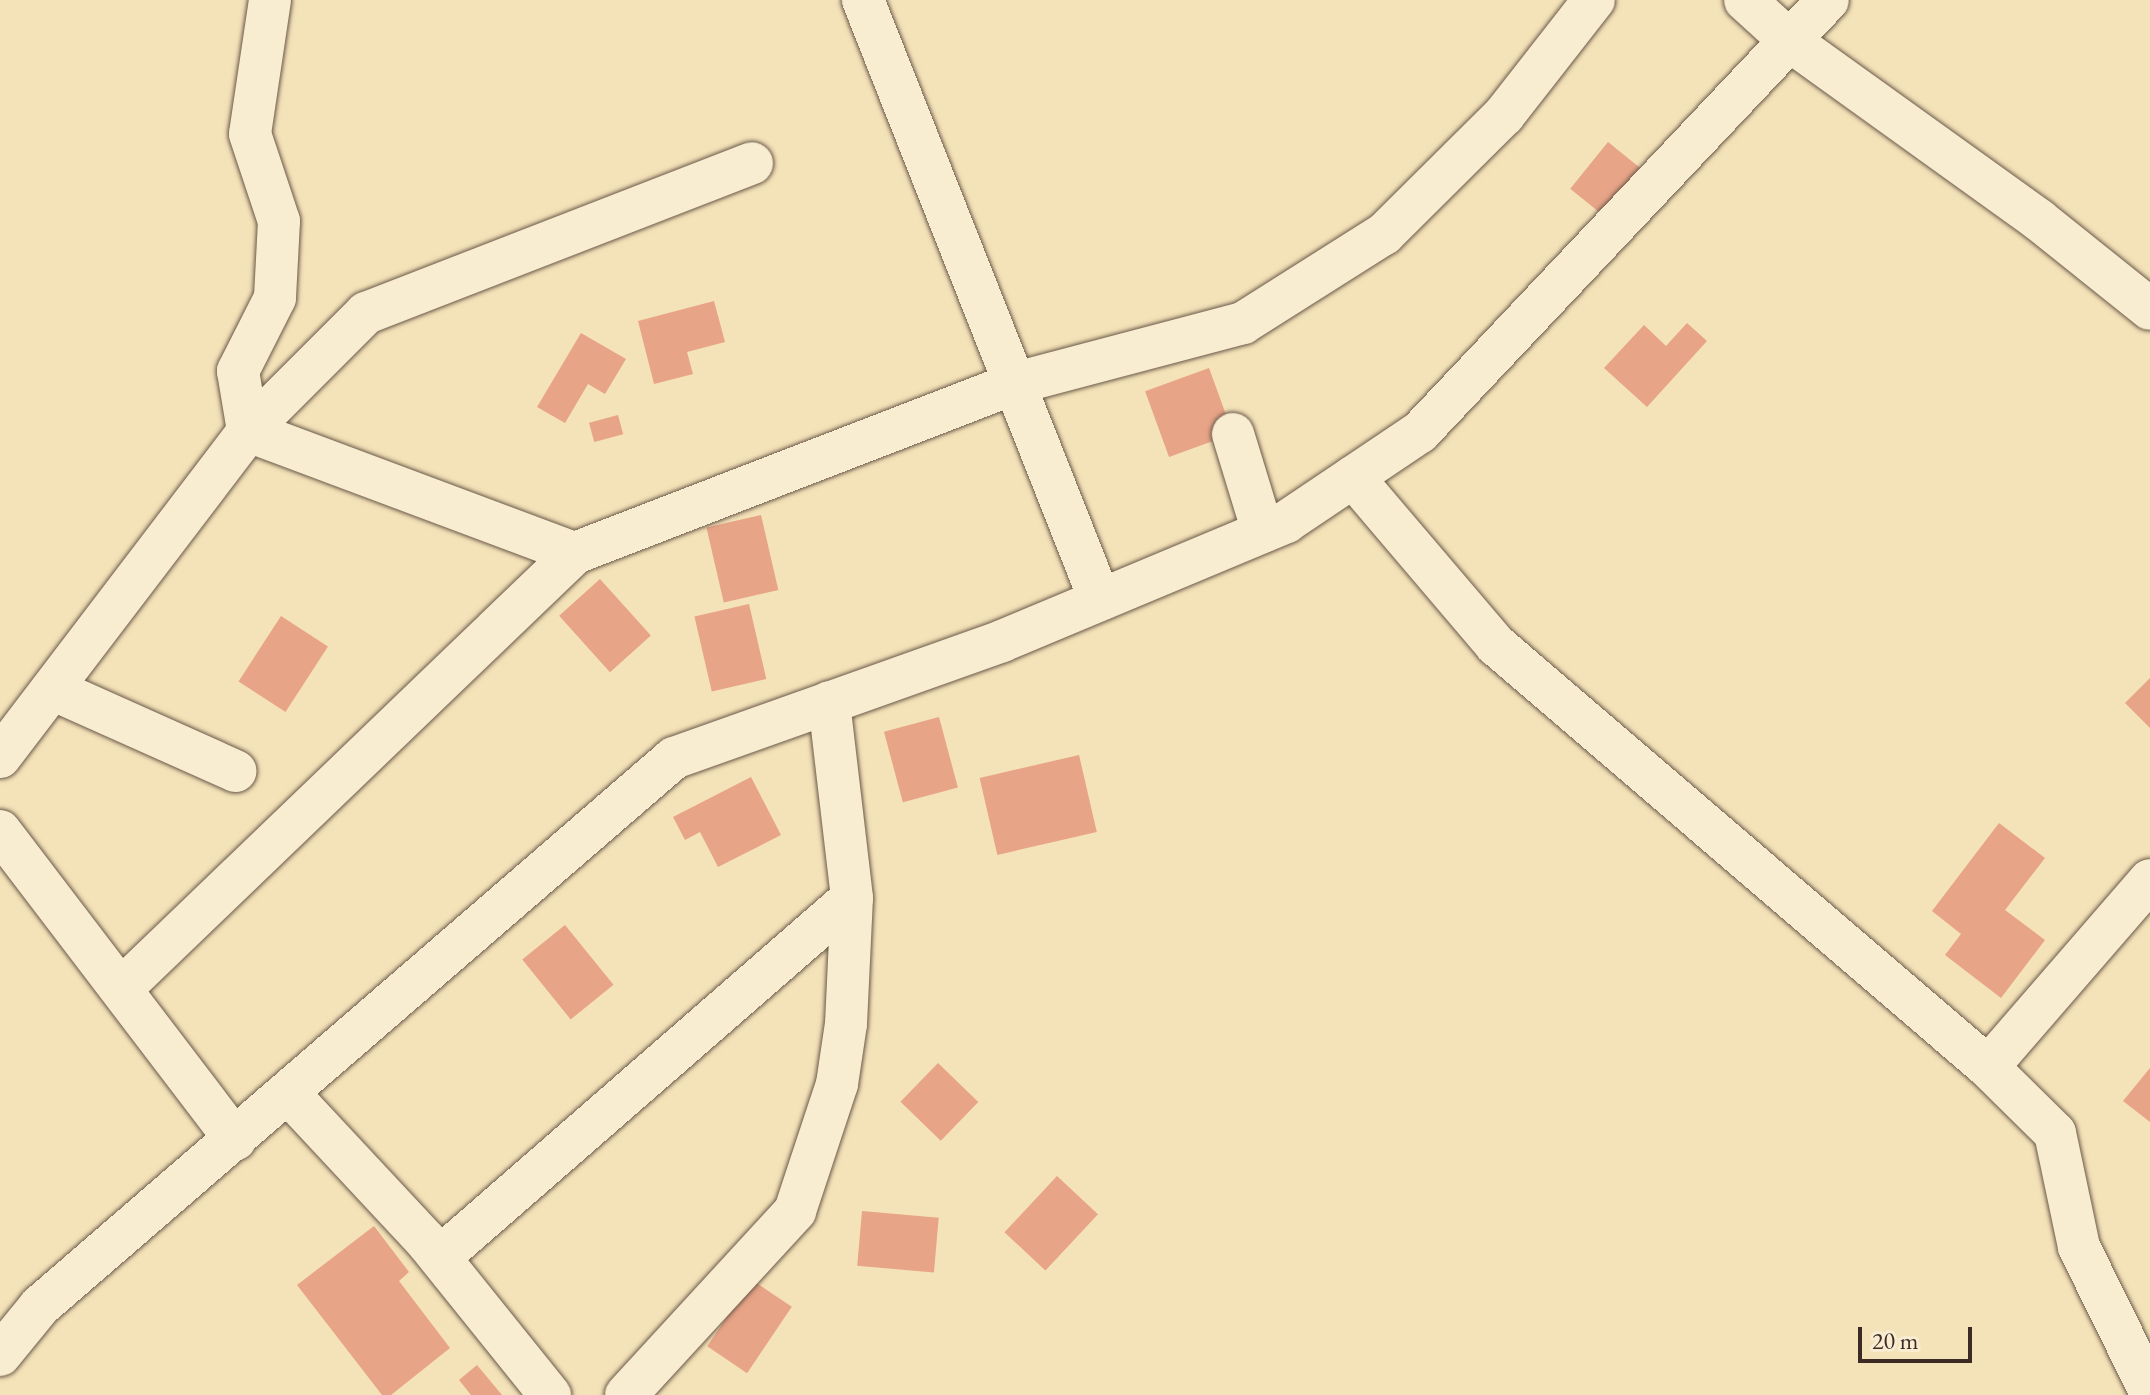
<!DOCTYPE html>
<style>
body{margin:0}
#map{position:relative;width:2150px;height:1395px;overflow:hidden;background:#f4e2b8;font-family:"EB Garamond",serif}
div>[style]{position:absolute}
.building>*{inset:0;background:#e8a487;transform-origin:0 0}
.roads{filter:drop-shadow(0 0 2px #6a594a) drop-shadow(0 0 2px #6a594a)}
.minor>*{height:42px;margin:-21px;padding:0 21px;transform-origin:21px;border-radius:21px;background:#f8ecd1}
span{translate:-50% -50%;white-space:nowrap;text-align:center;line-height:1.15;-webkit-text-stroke:6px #f8ecd1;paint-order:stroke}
.scale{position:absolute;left:1858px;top:1327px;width:114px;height:36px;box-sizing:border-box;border:4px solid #3c2b25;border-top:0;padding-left:10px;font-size:24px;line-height:28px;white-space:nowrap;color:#3c2b25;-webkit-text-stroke:6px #f8ecd1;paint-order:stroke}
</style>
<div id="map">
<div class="building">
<i style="left:1608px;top:142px;width:41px;height:60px;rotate:39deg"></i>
<i style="clip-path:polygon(714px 301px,725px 342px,687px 352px,693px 374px,654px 384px,638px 321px)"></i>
<i style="clip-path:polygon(1687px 323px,1707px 341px,1647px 407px,1604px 368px,1644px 325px,1666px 346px)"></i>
<i style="clip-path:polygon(581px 333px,626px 359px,605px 394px,588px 384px,565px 423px,537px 407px)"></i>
<i style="left:1209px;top:368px;width:70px;height:68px;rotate:70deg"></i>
<i style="left:618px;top:415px;width:20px;height:30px;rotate:75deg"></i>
<i style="left:761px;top:515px;width:77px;height:56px;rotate:77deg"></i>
<i style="left:600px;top:579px;width:76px;height:55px;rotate:48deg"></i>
<i style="left:749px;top:604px;width:77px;height:56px;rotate:77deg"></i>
<i style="left:281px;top:616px;width:56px;height:78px;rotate:33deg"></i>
<i style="clip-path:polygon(2150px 678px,2150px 728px,2125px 703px)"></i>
<i style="left:939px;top:717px;width:73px;height:57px;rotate:75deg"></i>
<i style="left:1079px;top:755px;width:79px;height:102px;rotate:77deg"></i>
<i style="clip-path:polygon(751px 777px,781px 835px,718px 867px,700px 832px,685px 840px,673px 817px)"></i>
<i style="clip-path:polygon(1999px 823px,2045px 858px,2005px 910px,2045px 940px,2001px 998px,1945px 955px,1961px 934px,1932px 911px)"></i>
<i style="left:565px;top:925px;width:77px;height:55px;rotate:51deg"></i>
<i style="left:938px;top:1063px;width:56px;height:54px;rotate:44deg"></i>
<i style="clip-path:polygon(2150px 1068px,2150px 1122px,2123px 1101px)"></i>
<i style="left:1057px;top:1176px;width:56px;height:77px;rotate:43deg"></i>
<i style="left:862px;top:1211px;width:77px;height:55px;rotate:5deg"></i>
<i style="clip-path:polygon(374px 1226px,409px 1272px,399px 1281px,450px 1348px,391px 1395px,382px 1395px,297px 1285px)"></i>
<i style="left:752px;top:1280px;width:48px;height:80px;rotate:34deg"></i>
<i style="clip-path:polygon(477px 1365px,502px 1395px,471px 1395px,459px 1380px)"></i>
</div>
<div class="roads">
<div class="minor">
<i style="left:270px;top:0;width:135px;rotate:98.5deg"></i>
<i style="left:250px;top:134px;width:92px;rotate:71.6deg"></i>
<i style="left:279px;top:221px;width:77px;rotate:93deg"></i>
<i style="left:275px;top:298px;width:82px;rotate:116.9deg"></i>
<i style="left:238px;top:371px;width:61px;rotate:80.5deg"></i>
<i style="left:248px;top:431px;width:349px;rotate:20.5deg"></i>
<i style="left:863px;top:0;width:645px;rotate:68.45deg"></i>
<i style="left:1745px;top:0;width:61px;rotate:42.3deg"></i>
<i style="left:1790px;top:41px;width:307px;rotate:35.7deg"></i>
<i style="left:2039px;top:220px;width:142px;rotate:38.7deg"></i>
<i style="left:1233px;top:434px;width:102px;rotate:73deg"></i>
<i style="left:1353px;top:477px;width:221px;rotate:49.6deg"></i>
<i style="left:1496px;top:645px;width:648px;rotate:40.62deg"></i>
<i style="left:1988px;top:1067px;width:94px;rotate:44.6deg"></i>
<i style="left:2055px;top:1133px;width:116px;rotate:78.1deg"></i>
<i style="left:2079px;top:1247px;width:161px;rotate:63.8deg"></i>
<i style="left:52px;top:689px;width:201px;rotate:24.1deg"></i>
<i style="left:0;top:757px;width:410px;rotate:-52.7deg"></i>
<i style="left:248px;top:431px;width:167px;rotate:-45deg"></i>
<i style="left:366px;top:313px;width:414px;rotate:-21.2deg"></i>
<i style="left:0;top:831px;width:388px;rotate:52.7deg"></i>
<i style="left:121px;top:989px;width:629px;rotate:-43.84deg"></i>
<i style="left:575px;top:553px;width:473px;rotate:-21.1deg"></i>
<i style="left:1016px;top:383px;width:235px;rotate:-14.8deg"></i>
<i style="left:1243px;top:323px;width:167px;rotate:-32.3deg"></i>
<i style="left:1384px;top:234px;width:169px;rotate:-44.8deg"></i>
<i style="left:1504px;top:115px;width:146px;rotate:-52deg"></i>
<i style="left:1988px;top:1067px;width:247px;rotate:-49.1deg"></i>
<i style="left:289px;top:1094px;width:201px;rotate:47deg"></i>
<i style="left:426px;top:1241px;width:198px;rotate:51.2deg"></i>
<i style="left:440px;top:1257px;width:546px;rotate:-41.07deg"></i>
<i style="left:0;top:1355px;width:63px;rotate:-50.8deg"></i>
<i style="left:40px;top:1306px;width:838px;rotate:-40.84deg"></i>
<i style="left:674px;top:758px;width:348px;rotate:-19.6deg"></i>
<i style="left:1002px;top:641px;width:308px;rotate:-22.7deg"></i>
<i style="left:1286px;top:522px;width:161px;rotate:-33.9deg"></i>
<i style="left:1420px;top:432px;width:594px;rotate:-46.64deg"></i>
<i style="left:626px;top:1395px;width:250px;rotate:-47.4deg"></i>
<i style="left:795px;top:1211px;width:134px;rotate:-71.7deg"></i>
<i style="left:837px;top:1084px;width:61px;rotate:-81.5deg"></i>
<i style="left:846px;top:1024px;width:126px;rotate:-87.3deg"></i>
<i style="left:852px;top:898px;width:197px;rotate:-96.7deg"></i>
</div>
</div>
<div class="scale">20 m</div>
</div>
